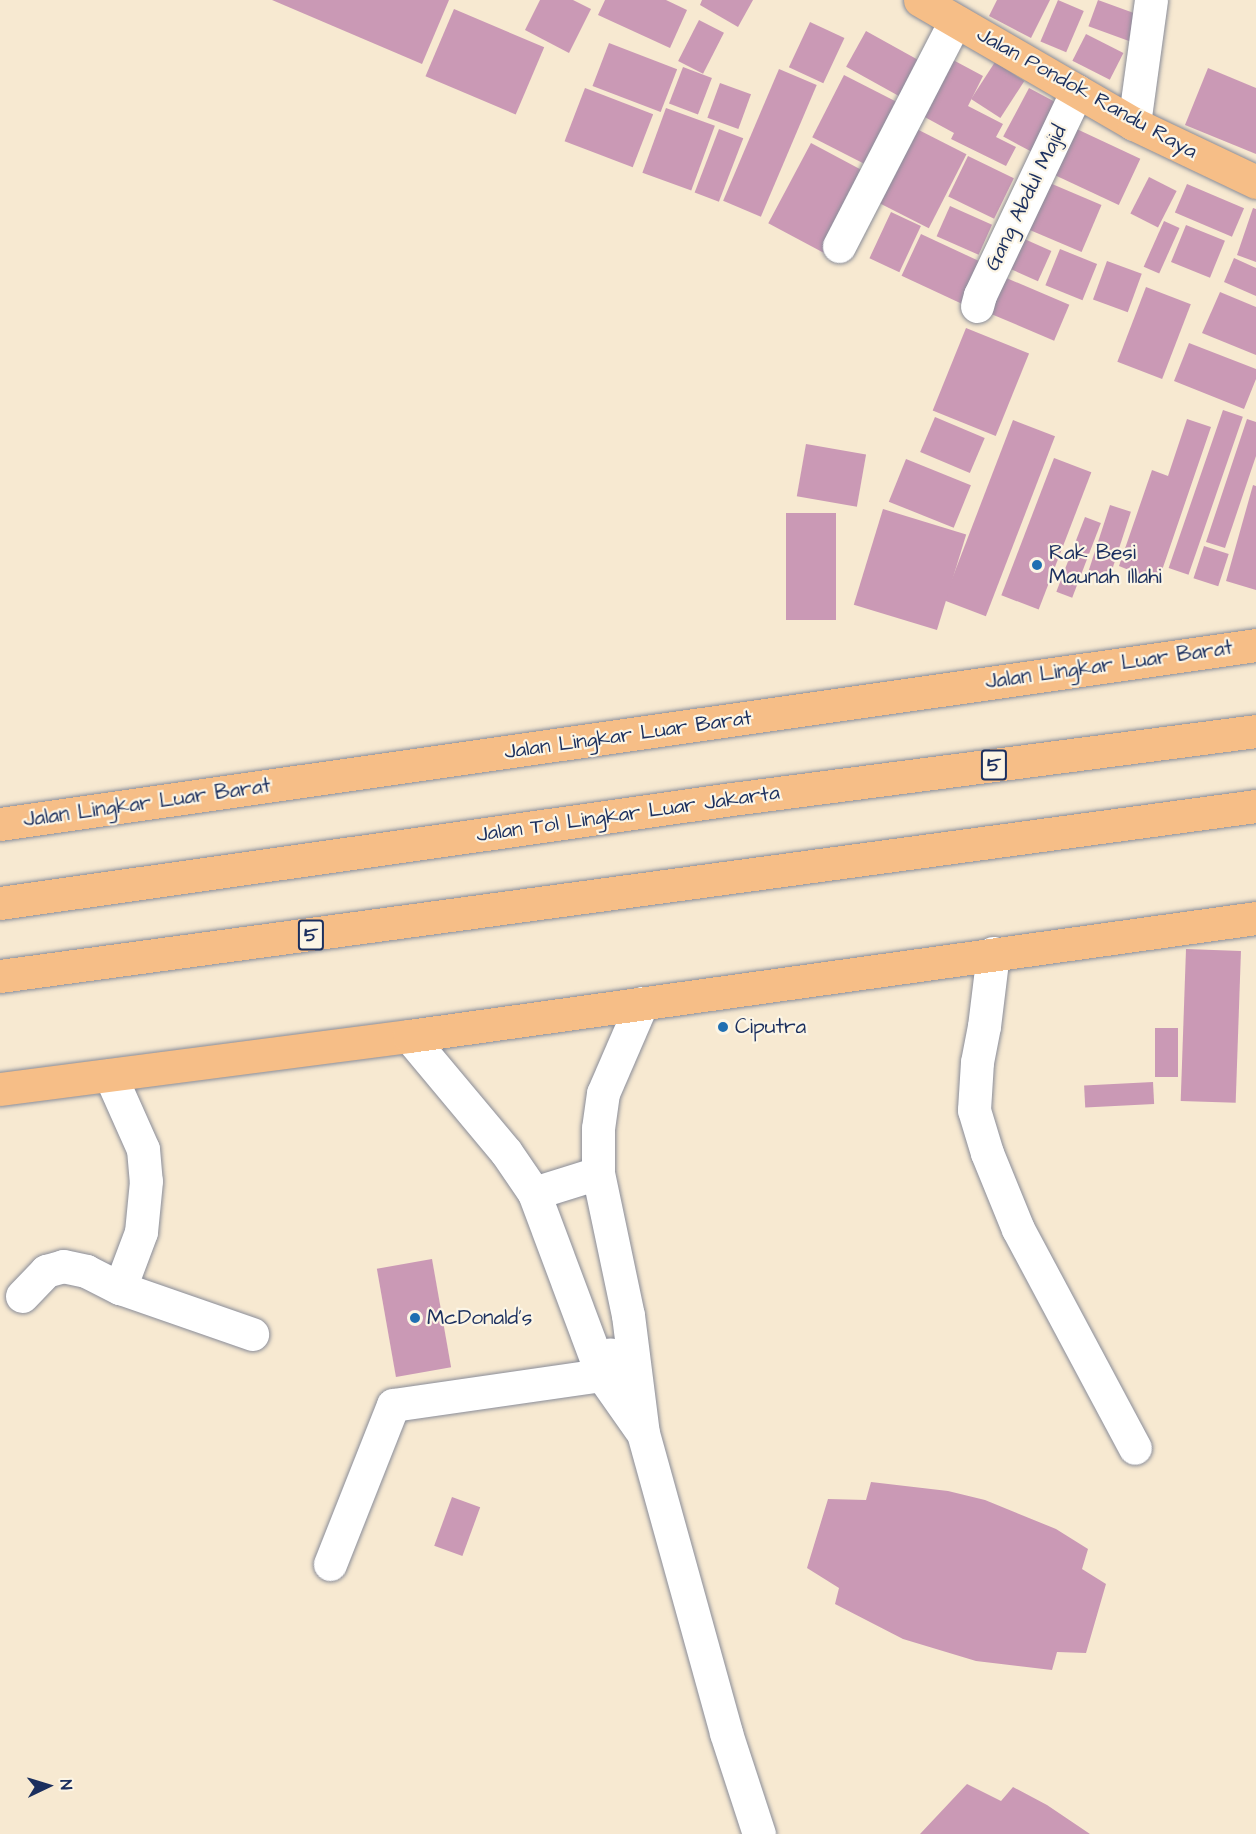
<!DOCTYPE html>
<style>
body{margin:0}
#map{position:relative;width:1256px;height:1834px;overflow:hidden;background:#f7e9d1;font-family:"Architects Daughter",sans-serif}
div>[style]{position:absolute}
.building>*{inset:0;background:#ca99b5;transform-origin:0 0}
.roads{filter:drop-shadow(0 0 2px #898c98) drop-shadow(0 0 2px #898c98)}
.minor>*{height:33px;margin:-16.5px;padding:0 16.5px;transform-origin:16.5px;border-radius:16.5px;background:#fff}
.major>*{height:33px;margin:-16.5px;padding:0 16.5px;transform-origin:16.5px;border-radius:16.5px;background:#f6be87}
.highway>*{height:33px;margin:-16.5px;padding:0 16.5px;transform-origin:16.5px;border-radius:16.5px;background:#f6be87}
.dots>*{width:16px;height:16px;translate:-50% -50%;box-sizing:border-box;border:3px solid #fcf5e5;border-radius:50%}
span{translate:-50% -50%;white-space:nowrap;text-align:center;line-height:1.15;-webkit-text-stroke:4.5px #fcf5e5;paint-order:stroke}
.shield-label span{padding:2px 4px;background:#fcf5e5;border:2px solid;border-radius:4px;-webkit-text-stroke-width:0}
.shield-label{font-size:20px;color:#1b2f5e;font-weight:700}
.street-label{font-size:21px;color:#1b2f5e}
.poi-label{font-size:21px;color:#1b2f5e}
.left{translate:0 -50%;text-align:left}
.north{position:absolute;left:18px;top:1756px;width:60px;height:60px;-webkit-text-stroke:4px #fcf5e5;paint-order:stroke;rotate:86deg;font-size:16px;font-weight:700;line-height:24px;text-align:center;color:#1b2f5e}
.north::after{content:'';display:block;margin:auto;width:21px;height:27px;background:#1b2f5e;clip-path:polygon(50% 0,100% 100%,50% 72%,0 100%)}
</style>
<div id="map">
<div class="building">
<i style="clip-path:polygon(272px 0,449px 0,422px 64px)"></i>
<i style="clip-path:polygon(540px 0,573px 0,591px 9px,569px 53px,525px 30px)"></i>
<i style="clip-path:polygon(605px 0,666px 0,687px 10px,670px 48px,598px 15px)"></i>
<i style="clip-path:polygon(702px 0,753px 0,738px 27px,700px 5px)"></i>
<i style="clip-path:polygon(997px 0,1050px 0,1031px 38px,989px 16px)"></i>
<i style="left:1058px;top:0;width:28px;height:45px;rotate:23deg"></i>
<i style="left:1098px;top:0;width:49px;height:28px;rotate:20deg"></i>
<i style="left:454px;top:9px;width:98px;height:73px;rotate:23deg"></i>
<i style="left:699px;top:20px;width:28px;height:46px;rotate:27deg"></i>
<i style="left:810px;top:22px;width:38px;height:50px;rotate:25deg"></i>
<i style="left:866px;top:31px;width:68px;height:41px;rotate:29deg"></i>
<i style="left:1086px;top:34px;width:42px;height:30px;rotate:27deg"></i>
<i style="left:609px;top:43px;width:73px;height:46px;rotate:21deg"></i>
<i style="clip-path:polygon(940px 53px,983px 76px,968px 106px,1003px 124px,996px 137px,1016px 147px,1006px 166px,951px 139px,954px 133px,910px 109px)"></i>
<i style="left:995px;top:62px;width:35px;height:44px;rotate:33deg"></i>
<i style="left:683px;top:67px;width:31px;height:39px;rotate:21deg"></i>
<i style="clip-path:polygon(1208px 68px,1256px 88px,1256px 154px,1185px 125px)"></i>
<i style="left:779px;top:69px;width:41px;height:143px;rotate:23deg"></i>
<i style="left:844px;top:75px;width:61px;height:70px;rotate:27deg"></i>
<i style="left:720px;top:83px;width:33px;height:37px;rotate:20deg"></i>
<i style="left:585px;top:88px;width:73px;height:57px;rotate:21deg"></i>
<i style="left:1029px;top:88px;width:36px;height:55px;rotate:28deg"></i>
<i style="left:666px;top:108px;width:52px;height:69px;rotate:20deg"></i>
<i style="left:905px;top:123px;width:69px;height:83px;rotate:27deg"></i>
<i style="left:1066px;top:124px;width:82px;height:51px;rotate:25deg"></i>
<i style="left:719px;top:129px;width:26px;height:68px;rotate:21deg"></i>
<i style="left:811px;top:143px;width:68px;height:91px;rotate:28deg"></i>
<i style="left:968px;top:156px;width:51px;height:45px;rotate:26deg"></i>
<i style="left:1149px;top:177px;width:31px;height:41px;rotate:27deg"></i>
<i style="left:1038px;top:178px;width:69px;height:51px;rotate:23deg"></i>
<i style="left:1187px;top:184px;width:62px;height:31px;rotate:23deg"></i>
<i style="left:950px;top:206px;width:46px;height:33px;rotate:24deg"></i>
<i style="clip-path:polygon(1253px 208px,1256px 209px,1256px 262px,1237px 255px)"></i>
<i style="left:891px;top:212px;width:33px;height:51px;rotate:25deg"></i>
<i style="left:1164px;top:221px;width:17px;height:50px;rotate:24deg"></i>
<i style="left:1186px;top:225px;width:42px;height:40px;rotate:22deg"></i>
<i style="left:921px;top:234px;width:67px;height:46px;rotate:25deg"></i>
<i style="left:1013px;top:234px;width:42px;height:33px;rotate:24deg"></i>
<i style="left:1060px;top:249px;width:40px;height:39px;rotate:22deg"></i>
<i style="clip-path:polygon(1234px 258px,1256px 268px,1256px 296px,1224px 282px)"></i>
<i style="left:1107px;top:261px;width:37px;height:41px;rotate:20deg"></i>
<i style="left:1004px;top:277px;width:71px;height:39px;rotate:23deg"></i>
<i style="left:1146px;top:287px;width:48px;height:80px;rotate:21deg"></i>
<i style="clip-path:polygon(1220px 292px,1256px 307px,1256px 355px,1202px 333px)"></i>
<i style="left:966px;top:328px;width:68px;height:89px;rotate:22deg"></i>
<i style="clip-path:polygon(1189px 343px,1256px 369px,1256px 379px,1244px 409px,1174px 381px)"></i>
<i style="left:1223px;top:410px;width:21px;height:167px;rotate:19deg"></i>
<i style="left:935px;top:417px;width:54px;height:38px;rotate:23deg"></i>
<i style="clip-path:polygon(1187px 419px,1211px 427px,1158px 582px,1119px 566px,1152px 470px,1168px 476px)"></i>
<i style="clip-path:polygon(1247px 419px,1256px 422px,1256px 456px,1225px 548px,1206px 542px)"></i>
<i style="left:1013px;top:420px;width:45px;height:193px;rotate:21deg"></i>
<i style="left:806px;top:444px;width:61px;height:53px;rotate:10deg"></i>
<i style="left:1054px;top:458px;width:40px;height:147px;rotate:21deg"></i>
<i style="left:906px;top:459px;width:70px;height:46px;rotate:22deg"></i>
<i style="clip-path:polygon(1253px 485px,1256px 486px,1256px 590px,1226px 581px)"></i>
<i style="left:1110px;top:505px;width:22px;height:73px;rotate:18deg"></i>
<i style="left:883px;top:509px;width:87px;height:100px;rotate:17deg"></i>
<i style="left:786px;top:513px;width:50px;height:107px"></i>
<i style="left:1085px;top:517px;width:17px;height:80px;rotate:21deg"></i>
<i style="left:1204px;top:546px;width:26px;height:34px;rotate:18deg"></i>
<i style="left:1186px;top:949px;width:55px;height:152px;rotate:2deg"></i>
<i style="left:1155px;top:1028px;width:23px;height:49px"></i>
<i style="left:1153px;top:1082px;width:22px;height:69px;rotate:87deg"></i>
<i style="left:432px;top:1259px;width:110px;height:56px;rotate:80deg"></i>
<i style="clip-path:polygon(871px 1482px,948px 1491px,985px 1500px,1056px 1529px,1088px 1549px,1082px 1569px,1106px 1584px,1086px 1653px,1057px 1652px,1052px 1670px,976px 1661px,903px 1639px,835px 1604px,839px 1588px,807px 1568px,828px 1499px,866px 1500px)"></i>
<i style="left:452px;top:1497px;width:30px;height:52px;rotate:20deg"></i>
<i style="clip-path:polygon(967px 1784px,1001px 1801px,1013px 1787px,1047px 1805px,1090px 1834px,920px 1834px)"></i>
</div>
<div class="roads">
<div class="minor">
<i style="left:1134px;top:124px;width:125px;rotate:-82.2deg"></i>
<i style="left:839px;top:246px;width:253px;rotate:-62.7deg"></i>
<i style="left:977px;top:306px;width:11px;rotate:-75deg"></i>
<i style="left:980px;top:295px;width:226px;rotate:-64.6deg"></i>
<i style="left:993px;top:953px;width:74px;rotate:97deg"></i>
<i style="left:984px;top:1026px;width:37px;rotate:101deg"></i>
<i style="left:977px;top:1062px;width:48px;rotate:93.6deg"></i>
<i style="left:974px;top:1110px;width:45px;rotate:73.2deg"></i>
<i style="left:987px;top:1153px;width:82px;rotate:67.8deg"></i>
<i style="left:1018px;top:1229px;width:248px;rotate:61.9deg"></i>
<i style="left:642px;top:1003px;width:98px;rotate:113.4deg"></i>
<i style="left:603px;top:1093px;width:35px;rotate:98deg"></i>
<i style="left:598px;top:1128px;width:45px;rotate:90deg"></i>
<i style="left:598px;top:1173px;width:145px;rotate:78.1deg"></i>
<i style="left:628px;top:1315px;width:119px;rotate:82.8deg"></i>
<i style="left:643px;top:1433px;width:311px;rotate:74.5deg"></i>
<i style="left:726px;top:1733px;width:106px;rotate:71.9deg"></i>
<i style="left:409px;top:1036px;width:151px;rotate:50.1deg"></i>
<i style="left:506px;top:1152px;width:50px;rotate:55.7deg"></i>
<i style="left:534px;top:1193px;width:194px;rotate:69.5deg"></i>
<i style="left:602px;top:1375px;width:66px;rotate:54.9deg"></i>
<i style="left:110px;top:1075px;width:81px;rotate:66deg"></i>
<i style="left:143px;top:1149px;width:32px;rotate:85deg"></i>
<i style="left:146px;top:1181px;width:51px;rotate:95.6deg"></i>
<i style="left:141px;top:1232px;width:60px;rotate:110.6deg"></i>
<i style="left:534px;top:1193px;width:67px;rotate:-17.4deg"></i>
<i style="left:22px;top:1296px;width:35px;rotate:-46deg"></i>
<i style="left:46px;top:1271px;width:18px;rotate:-16deg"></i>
<i style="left:63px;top:1266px;width:24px;rotate:12deg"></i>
<i style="left:86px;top:1271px;width:38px;rotate:27deg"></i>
<i style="left:120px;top:1288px;width:140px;rotate:19.2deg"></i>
<i style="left:330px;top:1564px;width:171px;rotate:-68.4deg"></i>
<i style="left:393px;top:1405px;width:211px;rotate:-8.2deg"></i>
<i style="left:602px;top:1375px;width:22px;rotate:-68deg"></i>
</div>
<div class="major">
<i style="left:920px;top:0;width:247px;rotate:30.1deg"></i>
<i style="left:1134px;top:124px;width:135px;rotate:25.4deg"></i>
<i style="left:0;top:824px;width:1269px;rotate:-8.11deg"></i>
<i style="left:0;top:1089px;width:412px;rotate:-7.4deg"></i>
<i style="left:409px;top:1036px;width:855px;rotate:-7.93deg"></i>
</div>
<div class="highway">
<i style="left:0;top:903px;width:739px;rotate:-8.09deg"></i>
<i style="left:732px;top:799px;width:528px;rotate:-7.39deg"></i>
<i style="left:0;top:976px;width:1267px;rotate:-7.71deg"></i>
</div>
</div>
<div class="dots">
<i style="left:1037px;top:565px;background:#1f6fb2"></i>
<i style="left:723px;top:1027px;background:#1f6fb2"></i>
<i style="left:415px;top:1318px;background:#1f6fb2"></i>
</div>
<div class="shield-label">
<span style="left:994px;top:765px">5</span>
<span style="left:311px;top:935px">5</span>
</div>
<div class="street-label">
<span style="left:1087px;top:93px;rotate:29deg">Jalan Pondok Randu Raya</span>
<span style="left:1026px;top:198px;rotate:-64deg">Gang Abdul Majid</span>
<span style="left:1109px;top:665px;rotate:-8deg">Jalan Lingkar Luar Barat</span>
<span style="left:628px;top:735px;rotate:-8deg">Jalan Lingkar Luar Barat</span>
<span style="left:147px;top:803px;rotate:-8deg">Jalan Lingkar Luar Barat</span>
<span style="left:628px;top:814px;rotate:-8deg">Jalan Tol Lingkar Luar Jakarta</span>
</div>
<div class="poi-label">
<span class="left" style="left:1049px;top:565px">Rak Besi<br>Maunah Illahi</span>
<span class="left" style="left:735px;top:1027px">Ciputra</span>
<span class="left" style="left:427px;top:1318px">McDonald's</span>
</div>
<div class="north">N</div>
</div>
